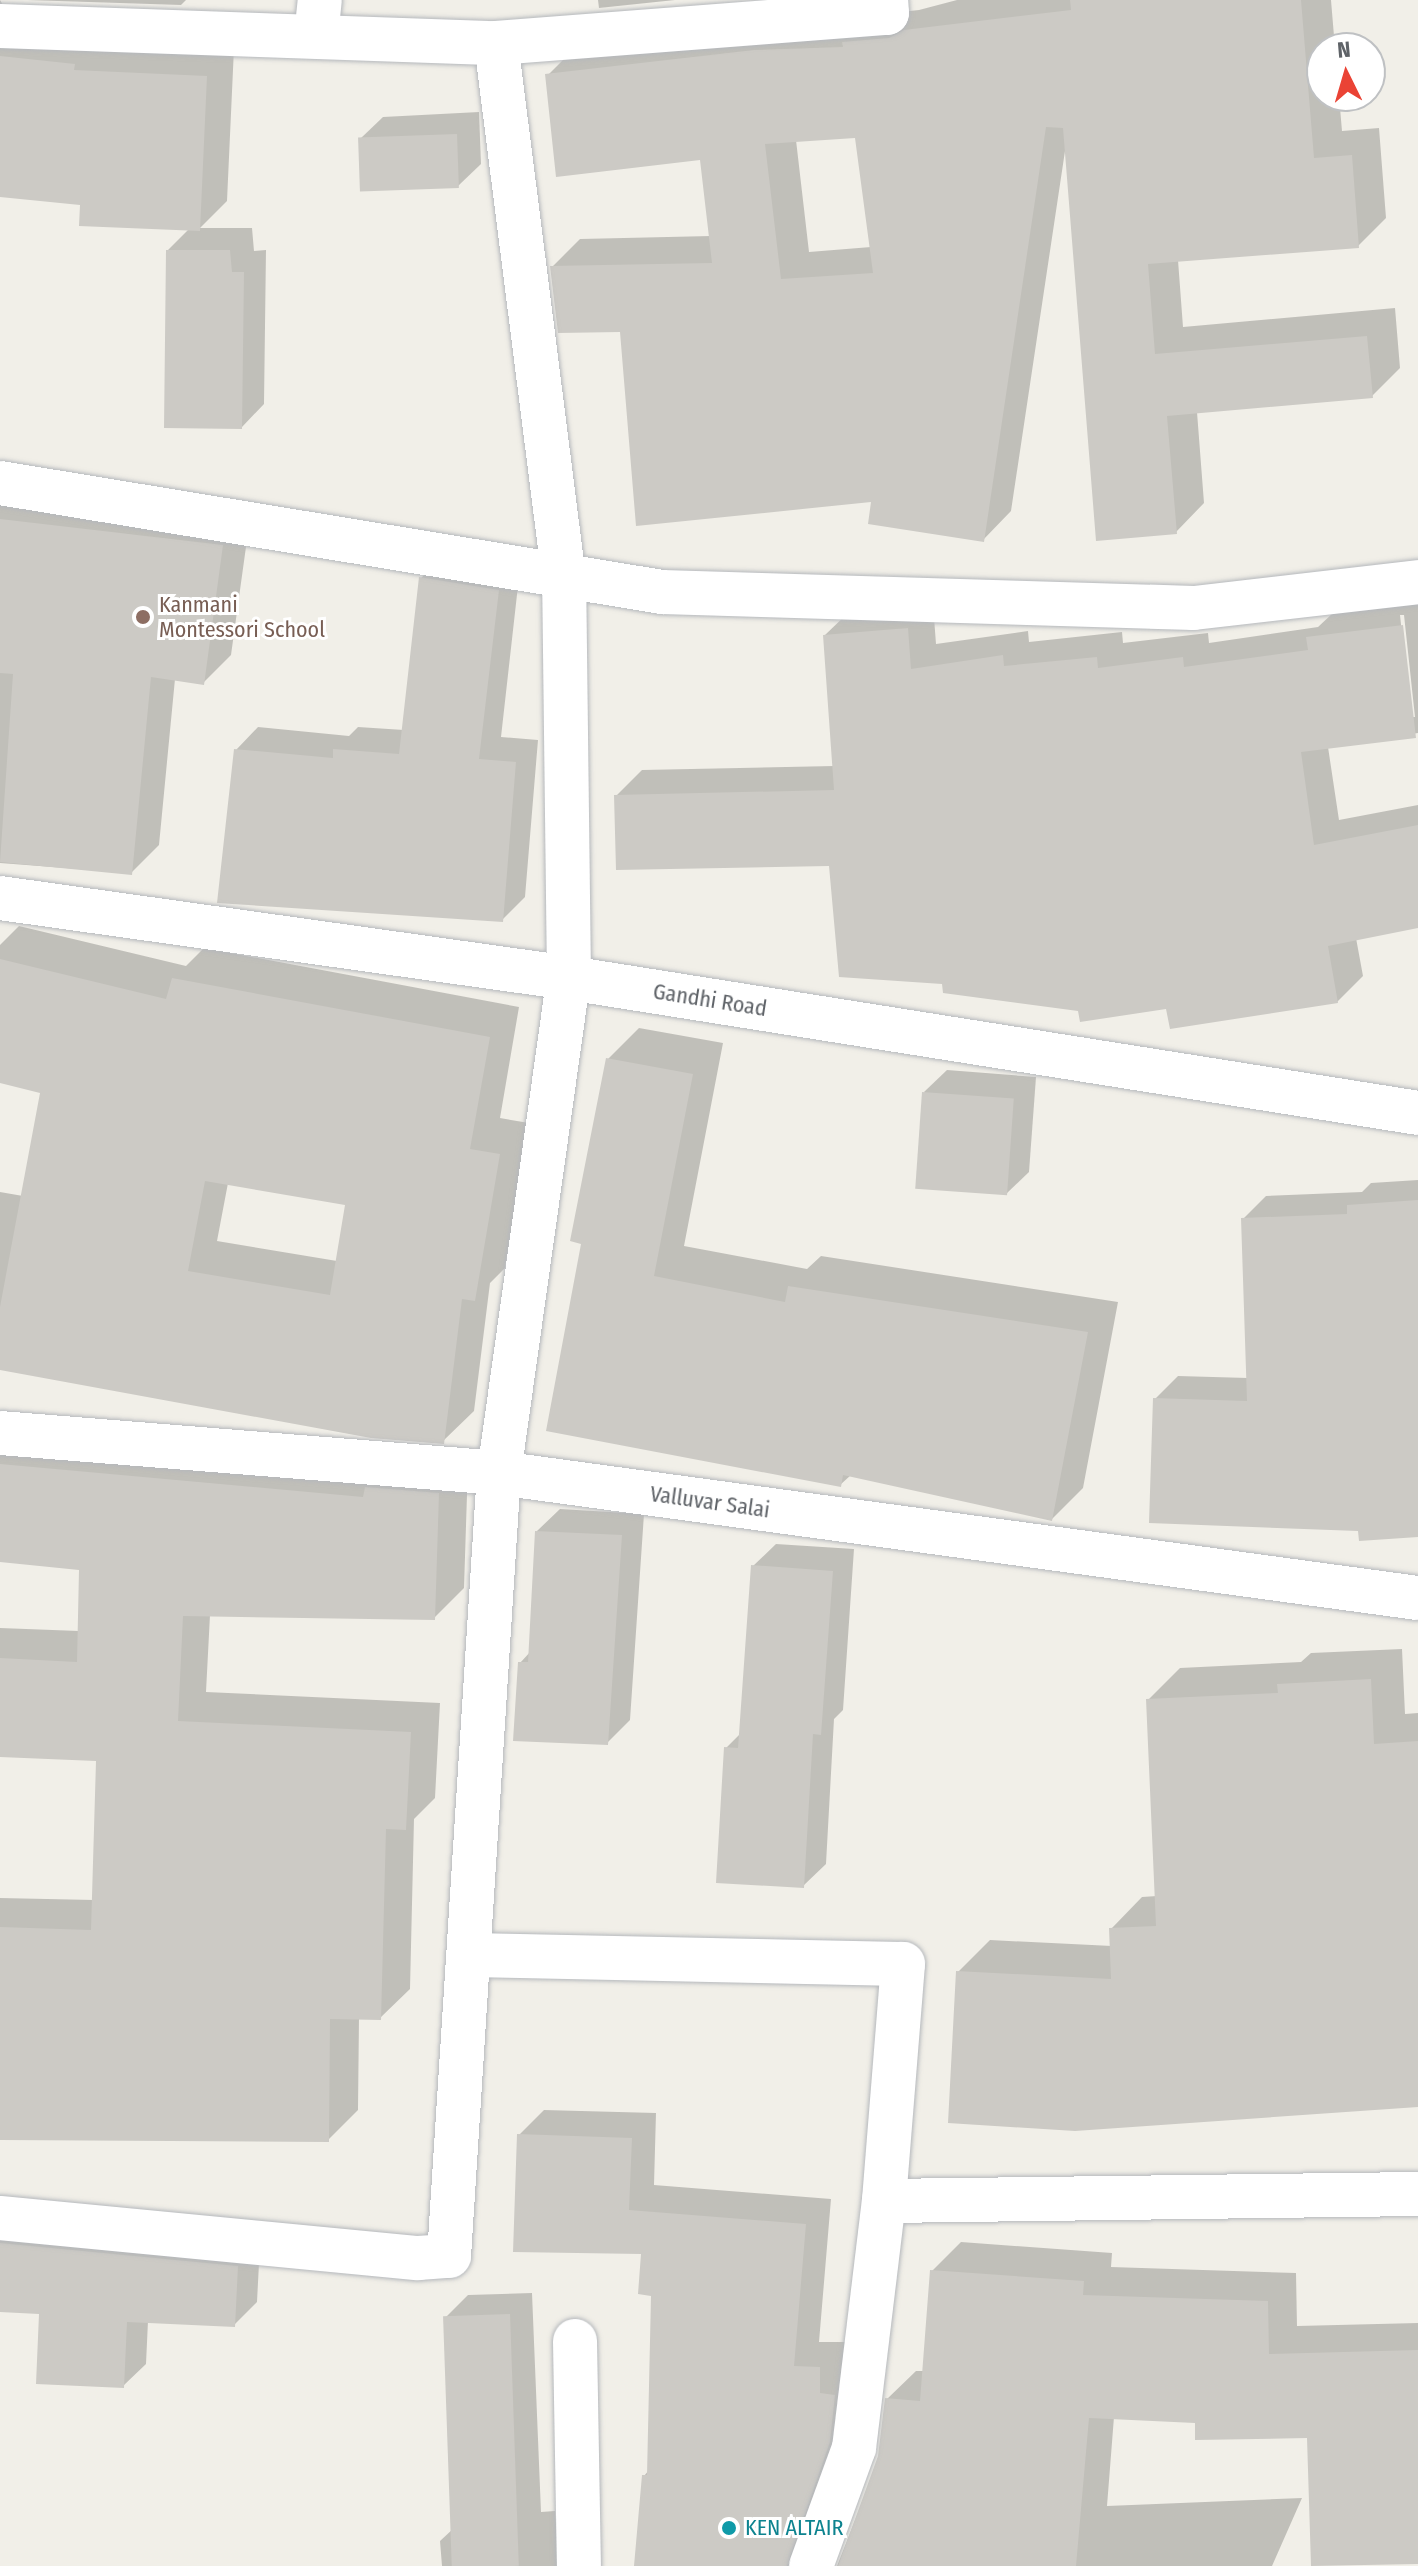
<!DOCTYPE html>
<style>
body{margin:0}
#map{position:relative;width:1418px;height:2566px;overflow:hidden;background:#f1efe8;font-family:"Fira Sans Condensed",sans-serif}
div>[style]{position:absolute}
.shadow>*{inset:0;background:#0003}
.building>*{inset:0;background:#cccac5;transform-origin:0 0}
.roads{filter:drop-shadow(0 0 2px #b5b8bc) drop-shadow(0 0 2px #b5b8bc)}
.street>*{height:44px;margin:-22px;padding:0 22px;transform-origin:22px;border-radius:22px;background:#fff}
.dots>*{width:22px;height:22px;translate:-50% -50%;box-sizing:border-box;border:4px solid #fff;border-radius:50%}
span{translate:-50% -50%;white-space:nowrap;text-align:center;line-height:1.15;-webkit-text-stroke:6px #fff;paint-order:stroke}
.education-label{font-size:22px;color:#785e54}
.left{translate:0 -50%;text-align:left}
.street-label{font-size:22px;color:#5f6368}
.culture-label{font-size:22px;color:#0d838f}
.north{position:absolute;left:1306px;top:32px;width:80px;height:80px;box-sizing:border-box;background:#fff;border:2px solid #bfc1c3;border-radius:50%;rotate:355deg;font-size:22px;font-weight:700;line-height:32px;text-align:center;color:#5f6368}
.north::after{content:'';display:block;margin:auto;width:28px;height:36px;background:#ea4335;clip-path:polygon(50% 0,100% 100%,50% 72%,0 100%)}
</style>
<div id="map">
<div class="shadow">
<i style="clip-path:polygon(0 0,6px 10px,234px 48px,227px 201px,200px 228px,252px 228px,254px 251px,266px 250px,264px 404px,242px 427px,168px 250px,189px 229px,82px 204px,0 195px)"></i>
<i style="clip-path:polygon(27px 0,186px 0,181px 5px)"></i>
<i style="clip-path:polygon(598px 0,675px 0,599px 8px)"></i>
<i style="clip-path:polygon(evenodd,957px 0,1331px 0,1335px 48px,1322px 48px,1322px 96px,1339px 96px,1342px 131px,1379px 128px,1386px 218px,1358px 246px,1178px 260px,1183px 327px,1395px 308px,1400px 368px,1372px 396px,1197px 412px,1204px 503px,1176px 532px,1065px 151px,1011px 511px,983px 540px,874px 500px,622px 330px,552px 267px,580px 239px,711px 236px,702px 158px,548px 75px,576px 47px,919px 10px,957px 0,856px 135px,871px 247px,809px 252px,796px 140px,856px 135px)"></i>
<i style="clip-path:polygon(479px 112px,481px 164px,458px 186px,360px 139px,383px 117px)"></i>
<i style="clip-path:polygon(0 479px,250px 518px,231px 655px,203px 683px,175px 679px,159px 845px,131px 873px,0 863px)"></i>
<i style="clip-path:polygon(444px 556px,520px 568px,501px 737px,538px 740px,525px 897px,502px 920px,236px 750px,258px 727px,349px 736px,358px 727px,404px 730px,421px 578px)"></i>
<i style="clip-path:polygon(evenodd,1418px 602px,1418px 733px,1328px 747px,1339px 820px,1418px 805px,1418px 926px,1356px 938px,1363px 976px,1337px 1002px,1080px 1009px,944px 982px,831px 864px,616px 796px,642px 770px,834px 766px,825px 635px,851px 610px,933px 604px,936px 644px,1028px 631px,1029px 642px,1122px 632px,1123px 643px,1208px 633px,1209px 643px,1318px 627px,1334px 612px,1418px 602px,1400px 615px,1404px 615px,1415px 717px,1411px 717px,1400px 615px)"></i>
<i style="clip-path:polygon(evenodd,19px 926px,186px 966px,204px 948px,519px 1007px,500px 1118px,529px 1123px,505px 1268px,490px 1283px,474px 1411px,443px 1441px,0 1368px,0 1192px,23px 1196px,42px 1091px,0 1081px,0 945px,19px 926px,228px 1183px,347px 1204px,337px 1261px,217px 1241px,228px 1183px)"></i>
<i style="clip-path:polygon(639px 1028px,723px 1043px,684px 1246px,807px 1269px,821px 1256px,1118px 1302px,1083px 1488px,1052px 1519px,851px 1475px,840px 1485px,584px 1242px,608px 1059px)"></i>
<i style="clip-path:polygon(947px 1070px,1036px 1077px,1029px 1172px,1006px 1194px,924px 1092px)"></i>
<i style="clip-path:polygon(1418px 1180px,1418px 1535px,1360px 1529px,1155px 1399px,1178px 1376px,1248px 1378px,1243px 1219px,1266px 1196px,1362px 1192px,1371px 1183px)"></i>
<i style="clip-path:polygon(0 1432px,468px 1464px,464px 1588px,434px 1618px,210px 1615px,206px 1692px,440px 1703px,435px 1798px,414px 1819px,410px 1989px,380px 2018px,359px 2018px,358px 2110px,328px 2140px,0 2139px,0 1898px,94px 1900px,98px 1759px,0 1755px,0 1628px,79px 1631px,81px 1568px,0 1560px)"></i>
<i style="clip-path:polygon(560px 1509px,644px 1514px,630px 1720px,607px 1743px,520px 1663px,531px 1651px,537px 1531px)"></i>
<i style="clip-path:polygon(776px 1544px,854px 1549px,843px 1710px,834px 1719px,826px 1864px,803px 1886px,726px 1748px,741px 1733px,753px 1566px)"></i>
<i style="clip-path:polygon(1402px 1649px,1405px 1714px,1418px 1713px,1418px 2106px,958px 1972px,990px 1940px,1112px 1946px,1111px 1929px,1142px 1897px,1157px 1896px,1148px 1700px,1180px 1668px,1301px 1662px,1311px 1653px)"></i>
<i style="clip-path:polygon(544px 2110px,656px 2113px,654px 2185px,831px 2199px,819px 2342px,845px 2342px,860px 2370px,804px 2566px,636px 2566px,644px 2476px,649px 2470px,653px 2294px,644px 2252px,519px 2135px)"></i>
<i style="clip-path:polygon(0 2211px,260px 2244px,257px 2302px,234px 2325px,148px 2321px,146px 2364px,123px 2386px,41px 2312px,0 2310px)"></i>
<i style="clip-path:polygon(961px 2242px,1112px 2253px,1111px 2267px,1296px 2273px,1297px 2326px,1418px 2323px,1418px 2562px,1309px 2436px,1197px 2421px,1114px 2417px,1107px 2506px,1302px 2498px,1272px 2566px,837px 2566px,880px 2457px,887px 2399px,916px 2371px,925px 2371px,932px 2271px)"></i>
<i style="clip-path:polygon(532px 2293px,541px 2512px,555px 2511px,559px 2566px,442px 2566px,440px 2541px,454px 2528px,445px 2318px,468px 2295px)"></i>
</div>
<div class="building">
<i style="clip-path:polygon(evenodd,1070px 0,1301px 0,1314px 158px,1352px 155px,1359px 248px,1148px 264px,1155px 354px,1367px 336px,1373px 398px,1167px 416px,1177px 534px,1096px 541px,1063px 128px,1046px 127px,984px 542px,868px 524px,871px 502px,636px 526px,620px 332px,558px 333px,550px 266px,712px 263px,700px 160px,556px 177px,545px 74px,754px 50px,843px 47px,842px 42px,889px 38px,904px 30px,1071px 10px,1070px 0,855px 138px,873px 273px,781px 279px,765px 144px,855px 138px)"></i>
<i style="clip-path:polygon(0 56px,75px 64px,74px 70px,207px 76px,200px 231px,79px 226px,80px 205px,0 197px)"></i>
<i style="left:457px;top:134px;width:54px;height:99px;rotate:88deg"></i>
<i style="clip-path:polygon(166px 250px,230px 250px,232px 272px,244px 272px,242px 429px,164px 428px)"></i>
<i style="clip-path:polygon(0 519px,223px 545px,204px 685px,151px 677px,132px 875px,0 862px,13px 674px,0 673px)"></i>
<i style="clip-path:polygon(419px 577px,499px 590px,479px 759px,516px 762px,503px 922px,217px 903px,234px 749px,333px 758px,333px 749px,399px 754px)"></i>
<i style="clip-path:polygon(1403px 625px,1416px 738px,1301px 752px,1314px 845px,1418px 825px,1418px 928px,1328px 946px,1338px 1003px,1170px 1029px,1166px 1009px,1080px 1022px,1078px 1011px,943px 993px,942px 984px,839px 977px,829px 866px,616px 870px,614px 795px,834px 790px,823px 635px,908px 628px,911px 669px,1003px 655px,1004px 666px,1097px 657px,1098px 668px,1183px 657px,1184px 667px,1308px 650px,1306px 637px)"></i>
<i style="clip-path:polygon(evenodd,0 959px,166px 999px,172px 978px,490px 1037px,470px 1149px,500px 1154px,475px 1301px,462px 1299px,444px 1444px,371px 1438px,0 1370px,0 1307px,40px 1093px,0 1083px,0 959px,205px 1181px,345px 1205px,330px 1295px,188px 1271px,205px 1181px)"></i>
<i style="clip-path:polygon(606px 1058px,693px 1074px,654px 1276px,785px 1302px,788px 1286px,1088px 1332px,1052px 1521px,843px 1475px,841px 1487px,546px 1431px,581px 1244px,570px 1241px)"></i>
<i style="left:922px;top:1092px;width:92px;height:97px;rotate:4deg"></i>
<i style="clip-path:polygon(1418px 1200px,1418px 1537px,1359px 1541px,1358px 1531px,1149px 1523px,1153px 1398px,1247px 1401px,1241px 1218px,1347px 1214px,1347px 1205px)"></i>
<i style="clip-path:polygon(0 1464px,363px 1497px,365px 1487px,439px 1493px,435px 1620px,183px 1616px,178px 1721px,411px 1732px,406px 1830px,386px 1829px,381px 2020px,330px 2019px,329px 2142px,0 2140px,0 1927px,91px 1930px,96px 1761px,0 1757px,0 1658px,77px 1662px,79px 1570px,0 1562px)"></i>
<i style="clip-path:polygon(535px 1531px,622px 1535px,608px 1745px,513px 1741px,518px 1662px,528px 1662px)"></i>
<i style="clip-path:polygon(751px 1565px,833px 1571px,821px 1735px,813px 1734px,804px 1888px,716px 1883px,724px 1747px,738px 1748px)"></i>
<i style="clip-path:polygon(1371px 1679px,1374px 1744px,1418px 1741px,1418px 2107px,1075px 2131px,948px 2123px,956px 1971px,1111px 1979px,1109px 1928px,1156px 1926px,1146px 1699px,1278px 1693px,1277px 1684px)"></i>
<i style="clip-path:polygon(517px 2134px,632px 2138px,629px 2210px,806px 2224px,794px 2366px,820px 2367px,820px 2393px,835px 2395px,830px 2442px,787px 2566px,634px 2566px,642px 2475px,647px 2475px,651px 2296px,638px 2294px,641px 2254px,513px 2252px)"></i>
<i style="clip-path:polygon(0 2243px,238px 2266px,235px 2327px,127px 2322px,124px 2388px,36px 2384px,39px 2314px,0 2312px)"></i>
<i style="clip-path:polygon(930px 2270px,1084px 2281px,1083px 2295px,1268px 2301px,1269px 2354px,1418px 2350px,1418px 2564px,1311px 2566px,1307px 2438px,1195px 2440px,1195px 2423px,1089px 2418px,1076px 2566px,838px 2566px,878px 2456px,885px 2398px,920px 2401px)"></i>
<i style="left:510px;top:2314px;width:252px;height:67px;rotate:88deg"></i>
</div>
<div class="roads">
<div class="street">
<i style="left:0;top:26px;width:496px;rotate:2deg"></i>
<i style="left:496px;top:43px;width:392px;rotate:-4.4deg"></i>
<i style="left:887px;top:13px;width:13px;rotate:-94deg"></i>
<i style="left:316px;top:36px;width:36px;rotate:-84deg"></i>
<i style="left:0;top:483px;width:671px;rotate:9.35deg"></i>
<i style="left:662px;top:592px;width:532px;rotate:1.72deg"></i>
<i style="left:1194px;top:608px;width:226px;rotate:-6.6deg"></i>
<i style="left:0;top:898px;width:575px;rotate:8deg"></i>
<i style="left:569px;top:978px;width:860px;rotate:9.03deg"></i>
<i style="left:0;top:1433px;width:501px;rotate:4.58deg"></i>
<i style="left:499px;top:1473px;width:927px;rotate:7.75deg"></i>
<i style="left:470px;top:1955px;width:433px;rotate:1.2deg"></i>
<i style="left:903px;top:1964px;width:238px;rotate:94.6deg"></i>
<i style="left:884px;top:2201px;width:534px;rotate:-0.75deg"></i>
<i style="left:0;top:2218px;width:420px;rotate:5.5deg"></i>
<i style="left:418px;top:2258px;width:31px;rotate:-4deg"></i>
<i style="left:449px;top:2256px;width:785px;rotate:-86.35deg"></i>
<i style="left:499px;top:1473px;width:500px;rotate:-82deg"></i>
<i style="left:569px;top:978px;width:399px;rotate:-90.7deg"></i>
<i style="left:564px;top:579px;width:540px;rotate:-97.23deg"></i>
<i style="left:575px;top:2341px;width:225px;rotate:89deg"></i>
<i style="left:811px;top:2566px;width:126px;rotate:-70deg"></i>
<i style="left:854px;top:2448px;width:249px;rotate:-83.1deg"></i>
</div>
</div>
<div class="dots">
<i style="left:143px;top:617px;background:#8d6e63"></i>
<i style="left:729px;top:2528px;background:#0f9aa8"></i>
</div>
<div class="education-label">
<span class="left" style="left:159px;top:617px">Kanmani<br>Montessori School</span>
</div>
<div class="street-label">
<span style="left:710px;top:1000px;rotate:9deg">Gandhi Road</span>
<span style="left:710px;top:1502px;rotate:8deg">Valluvar Salai</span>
</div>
<div class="culture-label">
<span class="left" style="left:745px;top:2528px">KEN ALTAIR</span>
</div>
<div class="north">N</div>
</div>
